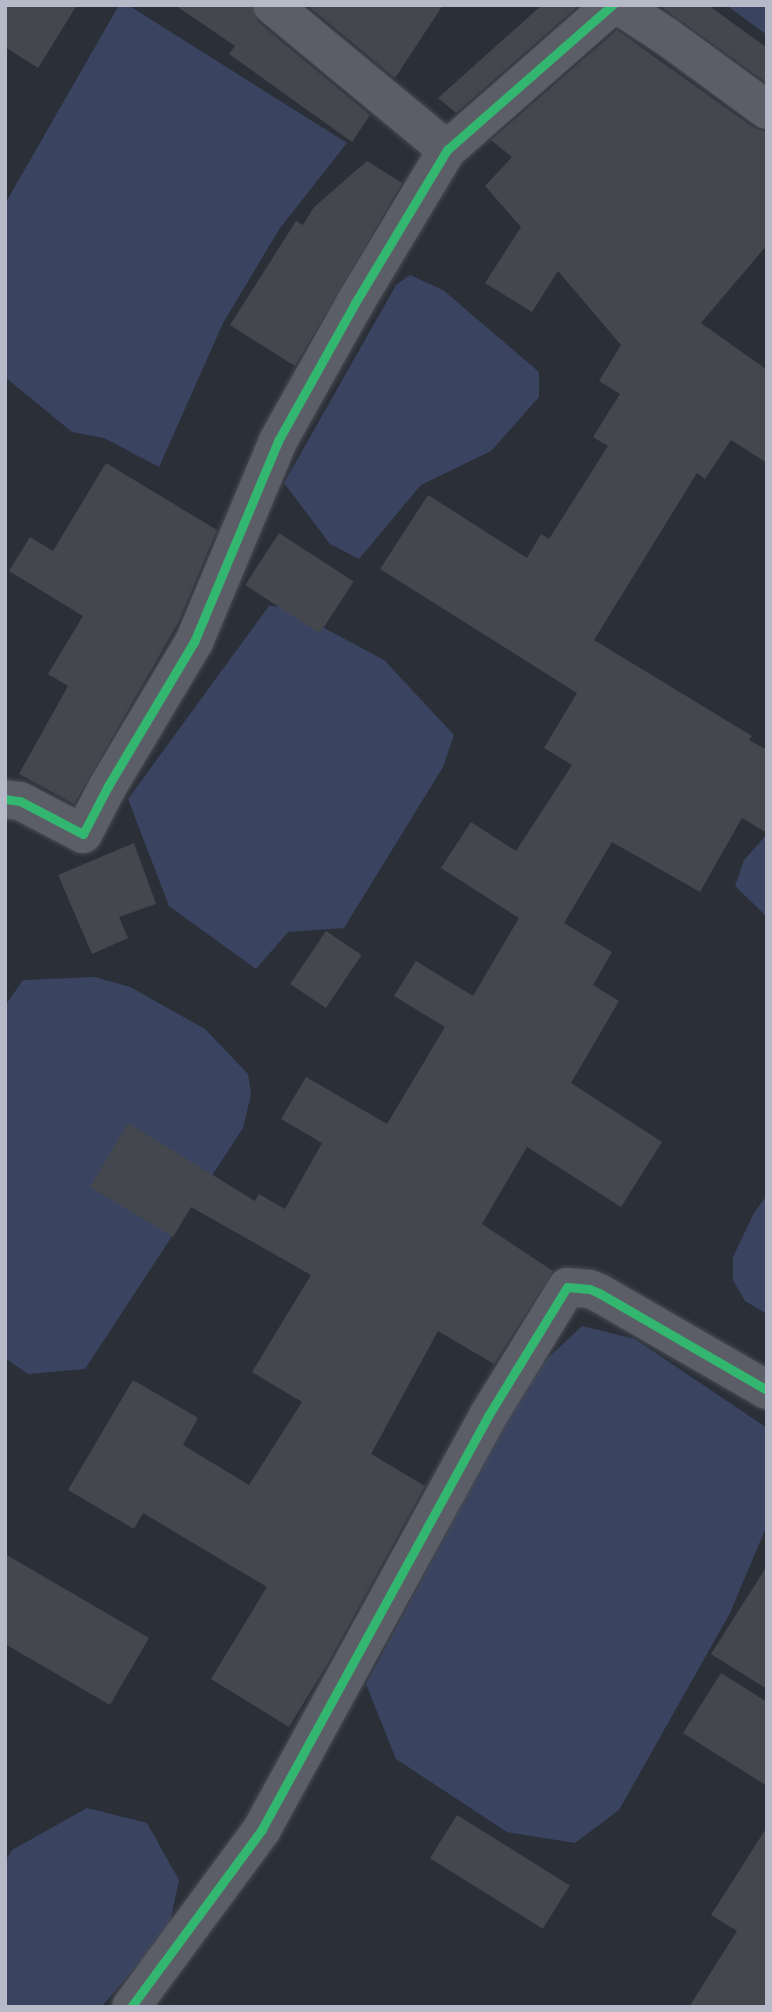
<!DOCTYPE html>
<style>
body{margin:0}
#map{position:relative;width:772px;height:2012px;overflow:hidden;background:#2b2f38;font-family:"PT Sans Narrow",sans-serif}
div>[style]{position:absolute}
.water>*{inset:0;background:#3a4461}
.building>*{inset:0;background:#44474e;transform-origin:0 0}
.roads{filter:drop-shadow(0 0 2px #484b53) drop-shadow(0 0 2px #484b53)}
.minor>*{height:38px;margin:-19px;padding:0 19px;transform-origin:19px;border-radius:19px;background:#5b5e66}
.cycleway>*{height:9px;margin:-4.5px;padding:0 4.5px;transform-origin:4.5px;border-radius:4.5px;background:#33b770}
span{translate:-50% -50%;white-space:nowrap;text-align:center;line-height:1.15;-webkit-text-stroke:6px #1e2332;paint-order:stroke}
.frame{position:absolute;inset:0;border:7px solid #b6b9c8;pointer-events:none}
</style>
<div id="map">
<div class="water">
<i style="clip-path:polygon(119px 5px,128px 5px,347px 143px,280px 228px,223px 323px,159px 467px,104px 438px,72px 432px,5px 377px,5px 204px)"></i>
<i style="clip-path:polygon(726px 5px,767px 5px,767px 35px)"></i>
<i style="clip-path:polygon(410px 275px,443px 290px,539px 372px,539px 397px,491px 451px,421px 485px,359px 559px,330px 544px,284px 483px,396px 285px)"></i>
<i style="clip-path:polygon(269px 606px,285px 607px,384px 660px,454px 735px,443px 767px,344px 928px,288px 932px,256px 969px,169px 906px,128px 799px)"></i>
<i style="clip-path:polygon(767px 834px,767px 917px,735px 886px,744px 860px)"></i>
<i style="clip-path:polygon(95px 977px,130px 987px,205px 1029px,248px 1074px,251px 1094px,243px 1128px,85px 1369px,28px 1374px,5px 1358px,5px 1006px,23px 980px)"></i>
<i style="clip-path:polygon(767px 1195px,767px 1314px,745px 1301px,733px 1280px,733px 1257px,754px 1213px)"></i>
<i style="clip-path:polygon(582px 1326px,635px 1339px,767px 1428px,767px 1525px,730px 1613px,619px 1810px,575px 1843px,507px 1832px,396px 1759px,366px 1684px,532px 1373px)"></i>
<i style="clip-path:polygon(87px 1808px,147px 1823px,179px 1880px,170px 1922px,150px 1951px,101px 2007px,5px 2007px,5px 1861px,12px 1850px)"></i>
</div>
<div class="building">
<i style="clip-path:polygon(5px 5px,77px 5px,38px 68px,5px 47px)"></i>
<i style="clip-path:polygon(175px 5px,251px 5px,258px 22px,370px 115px,352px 142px,229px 54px,235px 46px)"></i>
<i style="clip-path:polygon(307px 5px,443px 5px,395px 78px)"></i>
<i style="clip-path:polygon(542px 5px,579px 5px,456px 113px,438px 98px)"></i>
<i style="clip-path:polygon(659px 5px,708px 5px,767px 48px,767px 83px)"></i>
<i style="clip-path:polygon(617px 30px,754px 128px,767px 132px,767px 245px,701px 323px,767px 370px,767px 463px,731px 440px,705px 479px,697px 473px,594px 640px,752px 736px,749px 740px,767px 750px,767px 833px,742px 818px,700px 892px,612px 842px,564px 923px,612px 952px,593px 985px,619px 1001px,571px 1083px,662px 1142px,621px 1207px,527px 1147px,482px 1224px,553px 1271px,494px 1364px,438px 1331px,371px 1454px,425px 1486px,328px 1663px,289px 1727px,211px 1679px,267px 1587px,143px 1513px,134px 1529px,68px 1490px,133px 1380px,198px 1418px,183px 1445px,249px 1485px,302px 1402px,252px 1372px,311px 1275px,191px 1207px,173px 1237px,90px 1187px,128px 1123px,255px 1201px,259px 1194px,285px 1209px,322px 1143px,281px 1119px,306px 1077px,387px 1124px,445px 1027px,394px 996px,416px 961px,473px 996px,519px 918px,441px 868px,471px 822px,516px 851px,572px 765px,544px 748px,577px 693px,380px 569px,428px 495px,527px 558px,541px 534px,549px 539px,608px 446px,593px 437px,620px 394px,599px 381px,621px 345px,558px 271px,532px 312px,485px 283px,521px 227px,485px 186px,512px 157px,491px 140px)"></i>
<i style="clip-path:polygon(367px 161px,402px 183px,295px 366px,230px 325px,296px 221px,303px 225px,314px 207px)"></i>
<i style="clip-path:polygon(106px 463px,217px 530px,178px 623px,74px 804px,19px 774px,68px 686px,48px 674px,83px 616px,9px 571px,30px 537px,53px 551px)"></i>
<i style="left:279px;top:533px;width:89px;height:62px;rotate:33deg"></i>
<i style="clip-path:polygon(134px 843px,156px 904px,119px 917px,128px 938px,92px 954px,58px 875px)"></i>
<i style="left:326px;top:931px;width:43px;height:64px;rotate:34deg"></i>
<i style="clip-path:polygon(5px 1554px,149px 1638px,110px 1705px,5px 1644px)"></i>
<i style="clip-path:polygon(767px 1566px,767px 1689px,711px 1654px)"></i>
<i style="clip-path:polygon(721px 1673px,767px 1702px,767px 1786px,683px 1733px)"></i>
<i style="left:457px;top:1815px;width:133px;height:51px;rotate:32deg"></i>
<i style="clip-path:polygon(767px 1827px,767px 2007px,689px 2007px,737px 1931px,711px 1915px)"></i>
</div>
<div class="roads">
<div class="minor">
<i style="left:272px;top:5px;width:227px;rotate:39.6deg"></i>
<i style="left:618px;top:5px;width:57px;rotate:32.9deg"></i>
<i style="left:666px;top:36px;width:125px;rotate:36.2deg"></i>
<i style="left:5px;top:799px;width:15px;rotate:8deg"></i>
<i style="left:20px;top:801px;width:71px;rotate:27.6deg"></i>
<i style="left:83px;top:834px;width:54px;rotate:-62.5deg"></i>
<i style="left:108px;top:786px;width:168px;rotate:-59.2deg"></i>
<i style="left:194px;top:642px;width:218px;rotate:-67.3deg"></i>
<i style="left:278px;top:441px;width:158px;rotate:-60.8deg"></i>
<i style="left:355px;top:303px;width:179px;rotate:-59deg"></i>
<i style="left:447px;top:150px;width:220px;rotate:-41.3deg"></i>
<i style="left:131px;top:2007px;width:221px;rotate:-53.6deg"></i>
<i style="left:262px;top:1829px;width:471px;rotate:-61.3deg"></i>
<i style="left:488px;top:1416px;width:151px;rotate:-58.5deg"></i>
<i style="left:567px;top:1287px;width:23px;rotate:5deg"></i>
<i style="left:590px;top:1289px;width:10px;rotate:24deg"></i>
<i style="left:599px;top:1293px;width:194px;rotate:30deg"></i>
</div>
</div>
<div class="cycleway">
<i style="left:5px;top:799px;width:15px;rotate:8deg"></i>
<i style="left:20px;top:801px;width:71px;rotate:27.6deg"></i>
<i style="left:83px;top:834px;width:54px;rotate:-62.5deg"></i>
<i style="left:108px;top:786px;width:168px;rotate:-59.2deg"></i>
<i style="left:194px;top:642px;width:218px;rotate:-67.3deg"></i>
<i style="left:278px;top:441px;width:158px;rotate:-60.8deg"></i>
<i style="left:355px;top:303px;width:179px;rotate:-59deg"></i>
<i style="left:447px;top:150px;width:220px;rotate:-41.3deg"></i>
<i style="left:131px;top:2007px;width:221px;rotate:-53.6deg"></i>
<i style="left:262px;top:1829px;width:471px;rotate:-61.3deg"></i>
<i style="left:488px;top:1416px;width:151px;rotate:-58.5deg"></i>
<i style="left:567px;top:1287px;width:23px;rotate:5deg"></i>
<i style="left:590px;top:1289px;width:10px;rotate:24deg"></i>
<i style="left:599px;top:1293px;width:194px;rotate:30deg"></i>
</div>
<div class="frame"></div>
</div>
